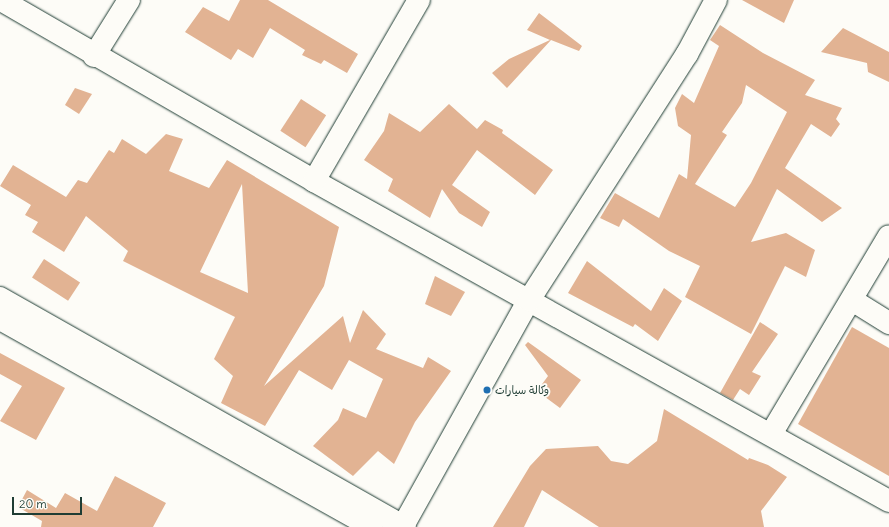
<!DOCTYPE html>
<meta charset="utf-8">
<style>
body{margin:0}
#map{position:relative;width:889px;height:527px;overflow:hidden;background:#fdfcf7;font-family:Delius,"Playpen Sans Arabic",sans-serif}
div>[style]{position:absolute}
.building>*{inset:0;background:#e2b393;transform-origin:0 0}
.roads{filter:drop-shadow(0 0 1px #1f3d34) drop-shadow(0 0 1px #1f3d34)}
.minor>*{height:22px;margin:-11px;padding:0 11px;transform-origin:11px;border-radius:11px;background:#fdfcf7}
.dots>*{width:11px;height:11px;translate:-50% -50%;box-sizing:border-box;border:2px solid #fdfcf7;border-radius:50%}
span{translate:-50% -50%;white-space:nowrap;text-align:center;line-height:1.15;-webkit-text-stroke:4px #fdfcf7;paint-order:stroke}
.poi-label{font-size:11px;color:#1f3d34}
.left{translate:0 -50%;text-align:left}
.scale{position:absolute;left:12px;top:497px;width:70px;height:18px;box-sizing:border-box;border:2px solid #1f3d34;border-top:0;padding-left:5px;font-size:12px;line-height:14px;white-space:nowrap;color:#1f3d34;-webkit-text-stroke:3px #fdfcf7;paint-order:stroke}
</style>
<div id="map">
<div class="building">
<i style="clip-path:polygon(240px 0,268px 0,358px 54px,347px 73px,324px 60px,321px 64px,302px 55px,305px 50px,270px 28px,253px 58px,238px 49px,231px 60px,185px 32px,203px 7px,229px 21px)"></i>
<i style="clip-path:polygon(742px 0,794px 0,784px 23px)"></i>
<i style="clip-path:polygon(539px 13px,582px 46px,579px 51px,551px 40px,507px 88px,492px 73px,509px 59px,550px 40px,527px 30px)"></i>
<i style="clip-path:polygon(evenodd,720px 25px,763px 53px,815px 80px,805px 95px,842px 108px,836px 119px,840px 124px,831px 137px,811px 124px,785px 168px,842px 208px,822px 222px,777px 189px,751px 242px,786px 233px,815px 250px,806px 277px,785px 266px,751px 334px,685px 297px,700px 266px,669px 251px,623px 219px,619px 227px,600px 218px,615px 193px,659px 218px,679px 174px,687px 179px,691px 135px,678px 126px,675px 108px,682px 94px,694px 103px,719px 46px,710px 40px,720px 25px,746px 85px,787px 112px,751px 183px,735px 207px,695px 184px,727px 135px,722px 132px,742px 103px,746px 85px)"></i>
<i style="clip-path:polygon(843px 28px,889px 52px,889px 82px,868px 72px,867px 63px,821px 52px)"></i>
<i style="clip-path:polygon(75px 88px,92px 94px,79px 114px,65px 105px)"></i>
<i style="left:301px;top:99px;width:30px;height:38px;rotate:33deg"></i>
<i style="clip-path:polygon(449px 104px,477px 129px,485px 120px,503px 130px,502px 133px,553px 170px,535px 195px,477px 150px,452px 185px,490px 212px,482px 227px,459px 213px,442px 189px,430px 218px,388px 191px,393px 179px,364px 160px,384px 131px,389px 113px,420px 132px)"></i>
<i style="clip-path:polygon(evenodd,166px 134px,183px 139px,169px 171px,209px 188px,227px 160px,339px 227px,324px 286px,264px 386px,343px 316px,350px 343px,363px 310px,386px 334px,376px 349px,423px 368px,428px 357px,451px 371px,415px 422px,394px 464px,378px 451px,353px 476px,313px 446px,338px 420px,343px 408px,366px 418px,383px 379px,349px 360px,332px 390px,299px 370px,265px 426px,221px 403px,233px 376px,214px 359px,235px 317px,123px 261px,128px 251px,86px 216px,64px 252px,32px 232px,38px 222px,25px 215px,31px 205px,0 186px,13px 165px,66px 197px,78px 180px,87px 183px,109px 150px,114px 153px,122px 139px,146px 154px,166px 134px,242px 184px,248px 293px,200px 272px,242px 184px)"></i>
<i style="left:44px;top:259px;width:43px;height:22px;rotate:33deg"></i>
<i style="clip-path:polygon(587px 261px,651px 311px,664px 288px,682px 301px,658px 341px,635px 324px,633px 327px,568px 293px)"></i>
<i style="clip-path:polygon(435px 276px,465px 292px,451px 316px,425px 304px)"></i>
<i style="clip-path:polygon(760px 322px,778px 334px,752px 372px,761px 376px,749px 395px,740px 389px,733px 400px,720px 393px)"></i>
<i style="clip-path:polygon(852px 327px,889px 348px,889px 476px,798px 424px)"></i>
<i style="clip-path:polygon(528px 342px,581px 380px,560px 408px,537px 391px,548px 376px,525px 345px)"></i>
<i style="clip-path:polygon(0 353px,65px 388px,36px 440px,0 421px,22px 386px,0 374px)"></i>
<i style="clip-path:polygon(664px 409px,748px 460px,749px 458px,768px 465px,787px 477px,761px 511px,764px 527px,599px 527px,542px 490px,524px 527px,493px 527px,530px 466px,546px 449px,598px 446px,611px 461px,628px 464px,657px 441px)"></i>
<i style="clip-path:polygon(115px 476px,166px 503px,153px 527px,41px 527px,42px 521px,18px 507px,27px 490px,56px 508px,65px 493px,97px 511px)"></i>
</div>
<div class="roads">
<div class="minor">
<i style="left:1px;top:0;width:362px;rotate:30deg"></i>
<i style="left:314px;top:181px;width:658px;rotate:29.1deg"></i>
<i style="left:94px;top:56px;width:66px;rotate:-58deg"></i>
<i style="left:314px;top:181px;width:209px;rotate:-59.9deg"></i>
<i style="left:0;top:298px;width:465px;rotate:29.5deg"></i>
<i style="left:852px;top:300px;width:44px;rotate:31.9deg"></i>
<i style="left:0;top:319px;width:426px;rotate:29.2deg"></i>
<i style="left:771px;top:434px;width:230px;rotate:-59.2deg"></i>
<i style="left:403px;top:526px;width:259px;rotate:-60.9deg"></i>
<i style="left:529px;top:300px;width:292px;rotate:-57.3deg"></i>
<i style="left:687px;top:54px;width:61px;rotate:-61.8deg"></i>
</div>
</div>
<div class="dots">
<i style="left:487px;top:390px;background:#1f6fb2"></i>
</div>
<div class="poi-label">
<span class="left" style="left:495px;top:390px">وكالة سيارات</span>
</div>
<div class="scale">20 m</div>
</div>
